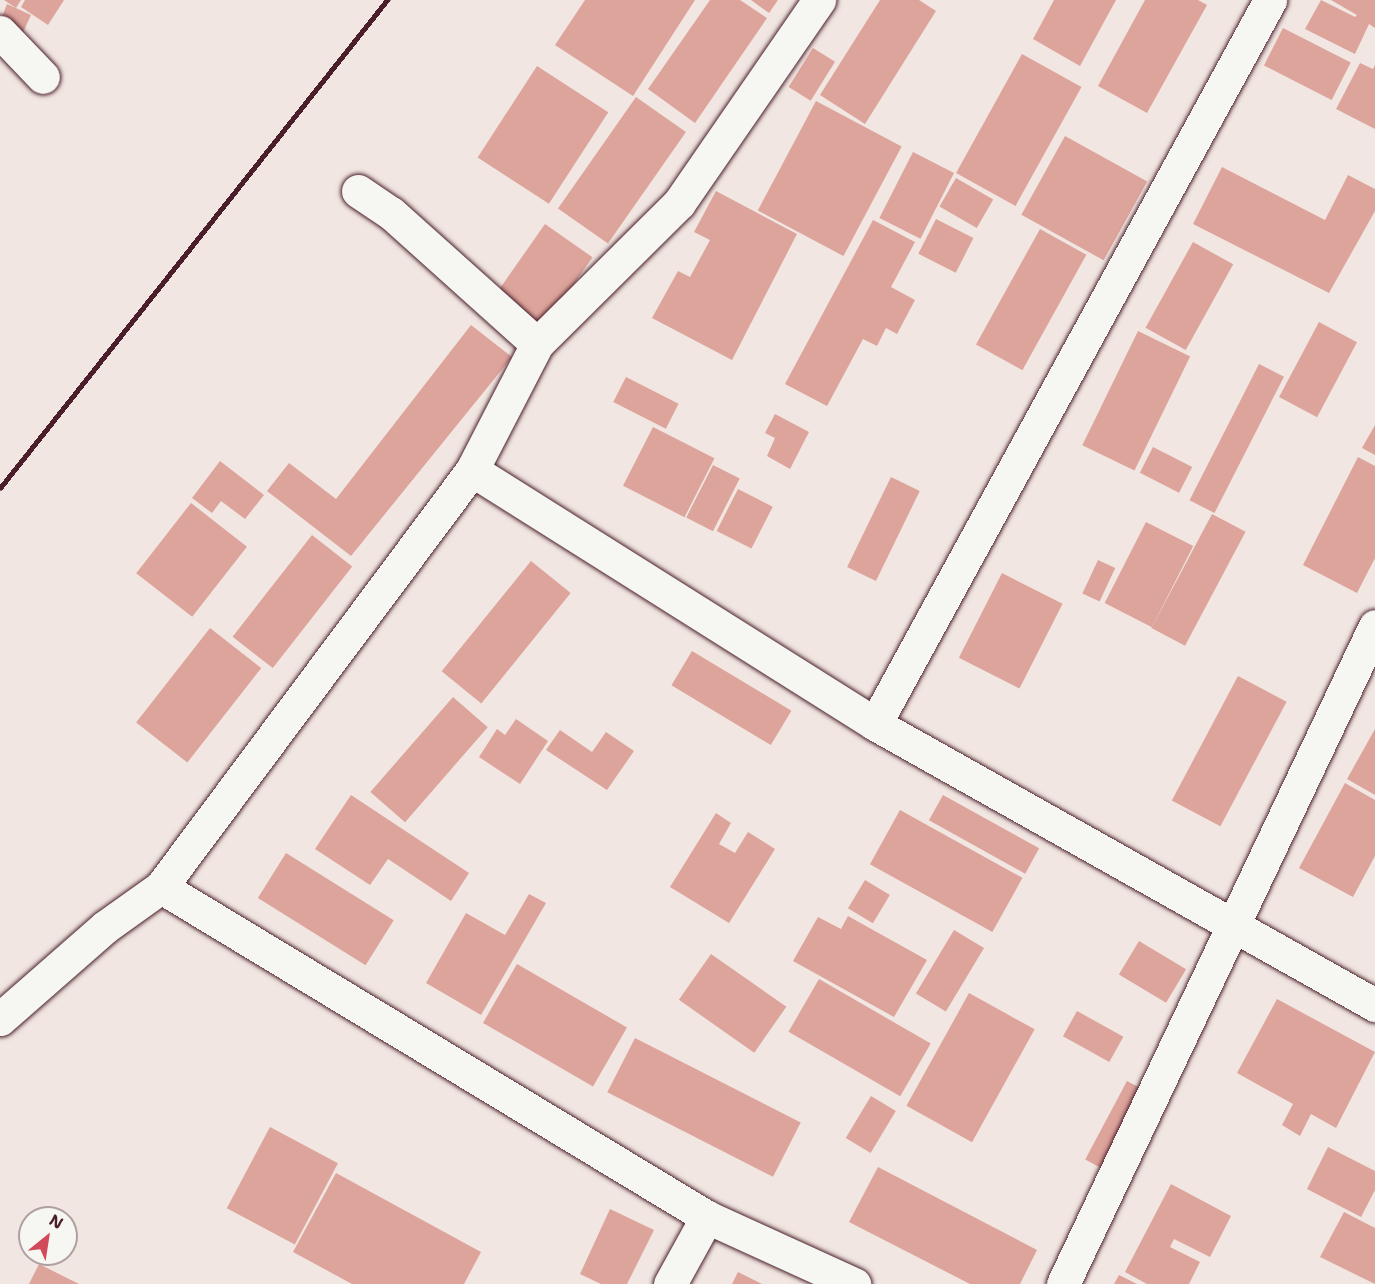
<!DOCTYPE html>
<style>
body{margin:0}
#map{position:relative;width:1375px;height:1284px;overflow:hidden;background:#f1e6e1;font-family:"Shantell Sans",sans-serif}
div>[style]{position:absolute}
.building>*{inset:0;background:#dda49b;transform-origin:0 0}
.roads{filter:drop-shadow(0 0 2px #4a1f2b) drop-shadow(0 0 2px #4a1f2b)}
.minor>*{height:33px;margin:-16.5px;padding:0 16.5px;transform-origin:16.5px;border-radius:16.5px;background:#f6f6f2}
.rail>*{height:4.5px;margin:-2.25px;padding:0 2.25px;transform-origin:2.25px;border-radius:2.25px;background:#4a1f2b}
span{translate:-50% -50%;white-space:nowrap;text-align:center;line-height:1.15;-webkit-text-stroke:5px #f6f6f2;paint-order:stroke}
.north{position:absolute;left:18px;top:1206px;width:60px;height:60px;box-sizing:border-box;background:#f6f6f2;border:2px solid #b1a0a2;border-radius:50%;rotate:30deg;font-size:16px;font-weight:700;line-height:24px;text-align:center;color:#4a1f2b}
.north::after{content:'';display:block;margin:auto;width:21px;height:27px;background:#d1495b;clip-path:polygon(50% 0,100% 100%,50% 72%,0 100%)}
</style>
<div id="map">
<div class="building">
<i style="clip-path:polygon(4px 0,21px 0,16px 8px)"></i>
<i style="clip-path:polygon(25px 0,64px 0,48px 25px,21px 7px)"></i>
<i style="clip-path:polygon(585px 0,695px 0,633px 96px,555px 45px)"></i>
<i style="clip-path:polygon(710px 0,740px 0,767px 18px,695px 123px,648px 89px)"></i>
<i style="clip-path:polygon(751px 0,778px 0,769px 13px)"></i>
<i style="clip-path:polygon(880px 0,919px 0,936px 11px,865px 124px,820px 95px)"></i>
<i style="clip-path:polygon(1054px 0,1116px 0,1080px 66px,1033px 39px)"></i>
<i style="clip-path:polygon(1145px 0,1198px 0,1207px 5px,1147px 113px,1098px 86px)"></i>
<i style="clip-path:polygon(1321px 0,1355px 17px,1357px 15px,1331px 0,1375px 0,1375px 28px,1369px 24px,1355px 54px,1305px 29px)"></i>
<i style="clip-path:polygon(7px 4px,31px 15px,20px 39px,0 22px)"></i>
<i style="left:1283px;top:28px;width:76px;height:42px;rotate:27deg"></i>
<i style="left:813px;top:48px;width:26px;height:46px;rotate:32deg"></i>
<i style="left:1022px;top:54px;width:68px;height:136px;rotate:29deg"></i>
<i style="clip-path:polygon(1360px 63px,1373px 69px,1375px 65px,1375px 129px,1336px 109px)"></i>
<i style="left:537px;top:66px;width:85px;height:109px;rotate:33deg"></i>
<i style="left:636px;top:97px;width:61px;height:136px;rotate:35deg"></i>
<i style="left:816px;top:101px;width:97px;height:124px;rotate:28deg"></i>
<i style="left:1065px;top:136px;width:94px;height:90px;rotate:29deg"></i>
<i style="left:913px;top:152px;width:46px;height:74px;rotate:27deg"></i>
<i style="clip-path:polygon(1222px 167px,1325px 220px,1348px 175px,1375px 189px,1375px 211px,1329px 293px,1193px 224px)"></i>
<i style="left:956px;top:178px;width:43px;height:33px;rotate:30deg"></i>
<i style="clip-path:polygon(716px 191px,797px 234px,732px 360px,652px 318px,678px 271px,690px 277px,710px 240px,694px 232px)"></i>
<i style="left:936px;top:219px;width:42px;height:39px;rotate:27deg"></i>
<i style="clip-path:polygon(873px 220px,915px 242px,891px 287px,915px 300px,897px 334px,886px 328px,877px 346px,863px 339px,827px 406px,785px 384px)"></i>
<i style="left:545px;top:224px;width:58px;height:90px;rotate:35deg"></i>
<i style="left:1040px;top:229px;width:53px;height:132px;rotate:29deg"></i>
<i style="left:1193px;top:242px;width:46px;height:98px;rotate:29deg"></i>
<i style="left:1319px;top:322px;width:43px;height:85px;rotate:28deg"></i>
<i style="clip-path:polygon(471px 325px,512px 357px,351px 556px,267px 491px,289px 463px,336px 499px)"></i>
<i style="left:1138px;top:331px;width:58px;height:127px;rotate:26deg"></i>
<i style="left:1259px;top:364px;width:28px;height:153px;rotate:27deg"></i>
<i style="left:626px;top:377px;width:59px;height:28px;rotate:27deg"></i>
<i style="clip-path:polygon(775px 414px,809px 432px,790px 469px,767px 456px,775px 438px,765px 433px)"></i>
<i style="clip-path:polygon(1375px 425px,1375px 455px,1362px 448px)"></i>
<i style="left:653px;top:427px;width:69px;height:66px;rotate:27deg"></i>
<i style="left:1153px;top:447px;width:44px;height:29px;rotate:27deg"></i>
<i style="clip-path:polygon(1358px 457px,1375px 466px,1375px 558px,1357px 593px,1303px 565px)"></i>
<i style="clip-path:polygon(220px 461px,264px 495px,245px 519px,221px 501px,212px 513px,192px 498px)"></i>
<i style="left:713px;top:465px;width:30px;height:59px;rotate:27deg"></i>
<i style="left:891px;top:477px;width:32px;height:100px;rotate:26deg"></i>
<i style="left:738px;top:489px;width:39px;height:47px;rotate:27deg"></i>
<i style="left:191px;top:503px;width:71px;height:89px;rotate:38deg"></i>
<i style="left:1212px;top:514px;width:38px;height:129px;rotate:28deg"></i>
<i style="left:1146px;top:522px;width:53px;height:91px;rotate:27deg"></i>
<i style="left:312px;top:535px;width:51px;height:129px;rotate:38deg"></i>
<i style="left:1098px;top:560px;width:19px;height:37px;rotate:25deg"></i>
<i style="left:531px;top:561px;width:51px;height:142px;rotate:39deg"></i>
<i style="left:1002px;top:573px;width:68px;height:95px;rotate:27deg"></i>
<i style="left:210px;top:628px;width:65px;height:120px;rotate:38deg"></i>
<i style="left:692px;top:651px;width:116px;height:40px;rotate:31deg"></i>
<i style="left:1238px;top:676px;width:55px;height:141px;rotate:28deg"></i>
<i style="left:453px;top:697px;width:46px;height:126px;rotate:41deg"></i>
<i style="clip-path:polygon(516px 719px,548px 741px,520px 784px,479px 757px,497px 729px,505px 735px)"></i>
<i style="clip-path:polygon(1375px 729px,1375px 795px,1347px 779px)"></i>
<i style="clip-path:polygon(560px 730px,592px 752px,606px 732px,634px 751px,607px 790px,546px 750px)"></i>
<i style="clip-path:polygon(1345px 783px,1375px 800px,1375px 856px,1353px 897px,1299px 868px)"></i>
<i style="clip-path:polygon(351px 795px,469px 873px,451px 901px,388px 859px,370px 885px,315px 849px)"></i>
<i style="left:943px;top:795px;width:110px;height:29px;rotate:29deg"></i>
<i style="left:900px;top:810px;width:140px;height:62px;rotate:29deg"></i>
<i style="clip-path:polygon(716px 813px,731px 823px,719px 844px,735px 853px,748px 832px,775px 849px,729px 923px,670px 887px)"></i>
<i style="left:286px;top:853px;width:127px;height:53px;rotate:32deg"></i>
<i style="left:865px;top:880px;width:29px;height:33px;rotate:31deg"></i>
<i style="clip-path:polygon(529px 894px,546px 903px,481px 1015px,426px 983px,466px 913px,505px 935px)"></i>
<i style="clip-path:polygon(848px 916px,927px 960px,894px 1017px,793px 961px,818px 917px,841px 929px)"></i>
<i style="left:954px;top:930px;width:35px;height:74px;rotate:31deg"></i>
<i style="left:1139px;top:941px;width:55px;height:39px;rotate:31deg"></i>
<i style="left:711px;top:954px;width:92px;height:56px;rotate:35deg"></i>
<i style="left:517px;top:964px;width:127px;height:68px;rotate:30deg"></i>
<i style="left:819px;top:979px;width:129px;height:61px;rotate:30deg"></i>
<i style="left:969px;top:993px;width:75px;height:129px;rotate:29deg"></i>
<i style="clip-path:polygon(1277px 999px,1375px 1052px,1336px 1128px,1311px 1114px,1300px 1136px,1282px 1125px,1293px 1104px,1237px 1073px)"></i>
<i style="left:1077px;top:1011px;width:53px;height:29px;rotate:29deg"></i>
<i style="left:635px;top:1038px;width:186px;height:61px;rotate:27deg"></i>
<i style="left:1127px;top:1081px;width:21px;height:89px;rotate:28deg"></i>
<i style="left:871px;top:1096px;width:29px;height:49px;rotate:31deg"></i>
<i style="left:270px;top:1127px;width:77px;height:92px;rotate:28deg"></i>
<i style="clip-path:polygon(1328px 1147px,1375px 1171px,1375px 1190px,1361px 1217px,1307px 1189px)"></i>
<i style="clip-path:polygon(878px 1167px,1037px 1250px,1020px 1284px,970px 1284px,849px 1222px)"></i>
<i style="clip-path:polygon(336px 1173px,481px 1252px,464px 1284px,352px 1284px,293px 1252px)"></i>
<i style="clip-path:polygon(1171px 1184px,1231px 1216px,1210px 1257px,1174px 1239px,1170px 1247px,1200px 1262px,1189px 1284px,1147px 1284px,1125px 1272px)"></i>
<i style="clip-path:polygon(610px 1209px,654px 1230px,627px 1284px,601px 1284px,580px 1274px)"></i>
<i style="clip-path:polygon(1344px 1212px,1375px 1228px,1375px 1284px,1320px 1257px)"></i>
<i style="clip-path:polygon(39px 1264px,79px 1284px,29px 1284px)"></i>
<i style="clip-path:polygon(738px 1272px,762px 1284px,732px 1284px)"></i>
<i style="clip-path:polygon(1119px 1275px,1137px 1284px,1114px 1284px)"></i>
</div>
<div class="roads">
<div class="minor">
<i style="left:0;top:32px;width:62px;rotate:46.3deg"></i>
<i style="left:358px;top:191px;width:40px;rotate:34deg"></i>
<i style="left:391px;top:213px;width:196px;rotate:41.9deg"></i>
<i style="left:472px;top:470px;width:476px;rotate:32.2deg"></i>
<i style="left:875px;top:724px;width:574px;rotate:29.34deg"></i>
<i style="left:875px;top:724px;width:825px;rotate:-61.38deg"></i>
<i style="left:161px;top:887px;width:638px;rotate:31.15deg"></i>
<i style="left:707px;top:1217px;width:162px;rotate:24.5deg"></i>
<i style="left:0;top:1019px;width:140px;rotate:-41.2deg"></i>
<i style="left:105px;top:927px;width:69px;rotate:-35.5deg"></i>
<i style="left:161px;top:887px;width:520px;rotate:-53.28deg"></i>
<i style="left:472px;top:470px;width:142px;rotate:-62.7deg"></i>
<i style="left:537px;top:344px;width:200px;rotate:-44.8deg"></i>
<i style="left:679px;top:203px;width:247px;rotate:-55.4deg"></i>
<i style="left:670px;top:1284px;width:77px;rotate:-61.1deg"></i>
<i style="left:1063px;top:1284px;width:728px;rotate:-64.63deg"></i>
</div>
</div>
<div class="rail">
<i style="left:0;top:488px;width:623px;rotate:-51.58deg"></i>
</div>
<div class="north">N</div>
</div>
